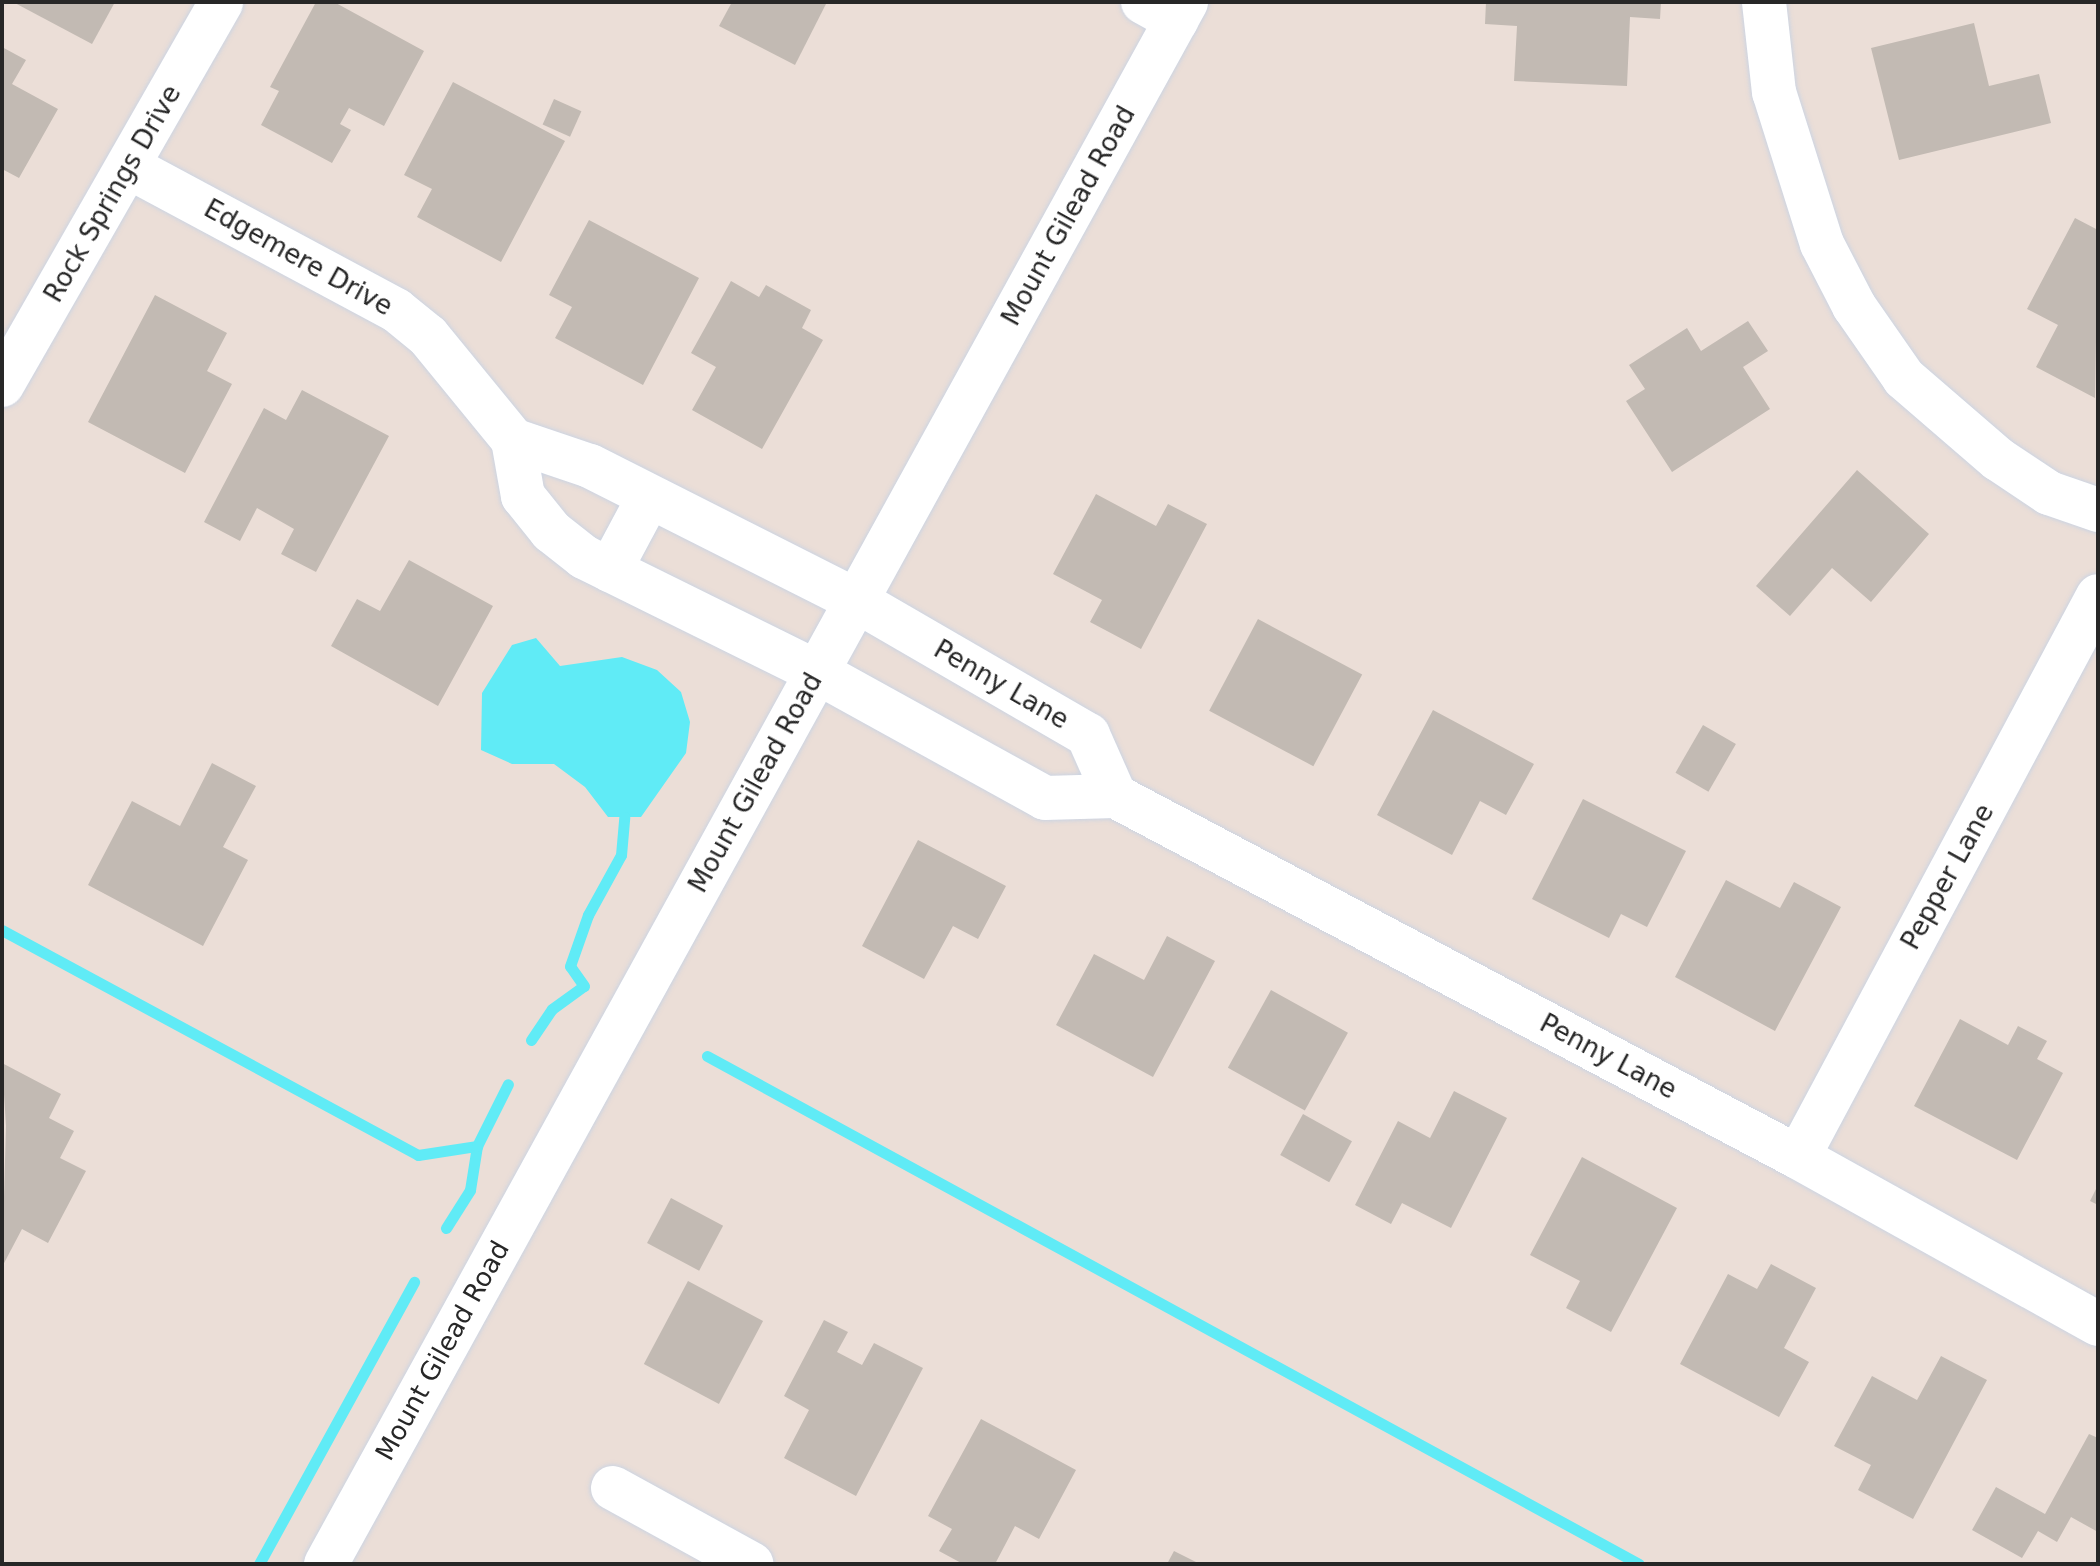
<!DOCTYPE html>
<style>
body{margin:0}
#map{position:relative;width:2100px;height:1566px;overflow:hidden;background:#ebded7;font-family:"DejaVu Sans",sans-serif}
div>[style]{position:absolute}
.water>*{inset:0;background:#60ebf6}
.stream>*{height:11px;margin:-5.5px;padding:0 5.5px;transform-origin:5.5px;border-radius:5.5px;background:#60ebf6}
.building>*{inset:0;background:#c2bab3;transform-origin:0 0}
.roads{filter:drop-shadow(0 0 2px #ccd4e2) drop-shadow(0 0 2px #ccd4e2)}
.minor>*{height:44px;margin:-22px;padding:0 22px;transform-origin:22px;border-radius:22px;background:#fff}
span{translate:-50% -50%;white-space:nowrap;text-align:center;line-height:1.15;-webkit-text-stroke:6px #fff;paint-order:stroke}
.street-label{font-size:26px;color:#272727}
.frame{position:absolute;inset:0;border:4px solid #272727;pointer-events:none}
</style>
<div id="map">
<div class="water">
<i style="clip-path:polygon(536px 638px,560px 666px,622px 657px,657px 670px,681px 692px,690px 722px,686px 753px,641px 817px,608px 817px,585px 787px,554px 764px,512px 764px,481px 750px,482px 693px,512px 645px)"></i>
</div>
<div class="stream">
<i style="left:2px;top:930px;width:473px;rotate:28.4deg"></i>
<i style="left:418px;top:1155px;width:60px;rotate:-8.7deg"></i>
<i style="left:531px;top:1040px;width:37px;rotate:-56deg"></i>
<i style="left:552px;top:1009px;width:39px;rotate:-36deg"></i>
<i style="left:584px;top:986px;width:24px;rotate:-125deg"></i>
<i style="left:570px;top:966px;width:54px;rotate:-70.6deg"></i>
<i style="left:588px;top:915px;width:68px;rotate:-61.2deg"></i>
<i style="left:621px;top:855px;width:38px;rotate:-85deg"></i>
<i style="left:707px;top:1056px;width:1061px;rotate:28.59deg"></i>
<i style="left:446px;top:1228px;width:45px;rotate:-57.7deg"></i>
<i style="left:470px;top:1190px;width:45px;rotate:-81deg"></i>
<i style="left:477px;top:1146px;width:69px;rotate:-63.4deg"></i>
<i style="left:259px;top:1564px;width:322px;rotate:-61.2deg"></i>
</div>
<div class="building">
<i style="clip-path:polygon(13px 2px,115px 2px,92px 44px)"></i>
<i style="clip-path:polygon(316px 2px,334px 2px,424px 51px,384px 126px,349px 108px,340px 124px,351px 130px,332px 163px,261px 125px,279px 91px,270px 87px)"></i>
<i style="clip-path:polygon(732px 2px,827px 2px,795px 65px,719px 26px)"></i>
<i style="clip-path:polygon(1486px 2px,1661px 2px,1660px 19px,1630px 17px,1627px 86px,1514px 81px,1517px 26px,1485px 24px)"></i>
<i style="clip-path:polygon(1974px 23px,1989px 86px,2039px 74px,2051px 123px,1899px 160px,1871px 48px)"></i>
<i style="clip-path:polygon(2px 47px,26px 60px,12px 84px,58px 109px,19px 178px,2px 169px)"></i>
<i style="clip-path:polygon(453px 82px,565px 141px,501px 262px,417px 217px,432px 189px,404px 175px)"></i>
<i style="left:554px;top:99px;width:30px;height:28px;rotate:24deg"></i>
<i style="clip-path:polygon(2075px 218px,2098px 230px,2095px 398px,2036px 367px,2058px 325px,2027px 309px)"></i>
<i style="clip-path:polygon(589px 220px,699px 278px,643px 385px,555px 338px,572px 307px,549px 295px)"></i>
<i style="clip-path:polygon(731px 281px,759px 297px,766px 285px,811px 310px,802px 328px,823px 340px,762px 449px,692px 410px,716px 367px,691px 353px)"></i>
<i style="clip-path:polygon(155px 295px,227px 333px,207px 371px,232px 384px,185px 473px,88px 422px)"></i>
<i style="clip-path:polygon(1748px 321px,1768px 351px,1743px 367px,1770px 409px,1672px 472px,1626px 401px,1645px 389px,1629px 365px,1687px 328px,1701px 351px)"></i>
<i style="clip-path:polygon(302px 390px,389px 436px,316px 572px,281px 554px,294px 529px,257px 508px,240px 541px,204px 522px,264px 408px,286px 420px)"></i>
<i style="clip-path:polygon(1857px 470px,1929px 534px,1871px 602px,1832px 568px,1790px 616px,1756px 586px)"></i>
<i style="clip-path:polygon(1096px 494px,1156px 526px,1168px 504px,1207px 524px,1141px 649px,1090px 622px,1102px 600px,1053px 574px)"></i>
<i style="clip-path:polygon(409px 560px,493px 606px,438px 706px,331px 646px,357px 599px,380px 611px)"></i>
<i style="left:1258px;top:619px;width:118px;height:104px;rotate:28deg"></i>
<i style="clip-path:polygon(1433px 710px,1534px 764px,1506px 815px,1480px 801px,1452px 855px,1377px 815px)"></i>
<i style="left:1703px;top:725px;width:38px;height:55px;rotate:30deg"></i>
<i style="clip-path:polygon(212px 763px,256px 786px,223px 847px,248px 860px,203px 946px,88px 885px,132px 801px,180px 826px)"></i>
<i style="clip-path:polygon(1583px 799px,1686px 851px,1647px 927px,1621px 914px,1609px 938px,1532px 899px)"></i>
<i style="clip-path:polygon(918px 840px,1006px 886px,978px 939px,953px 926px,924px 979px,862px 946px)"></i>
<i style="clip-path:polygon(1726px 880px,1780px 908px,1794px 882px,1841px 907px,1775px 1031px,1675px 977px)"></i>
<i style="clip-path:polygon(1167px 936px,1215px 961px,1153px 1077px,1056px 1025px,1094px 954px,1144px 980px)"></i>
<i style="left:1271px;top:990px;width:88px;height:89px;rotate:29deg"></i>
<i style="clip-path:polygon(1960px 1019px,2008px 1045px,2018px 1026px,2047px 1041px,2037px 1059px,2063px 1073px,2017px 1160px,1914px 1106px)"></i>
<i style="clip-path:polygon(2px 1063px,61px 1094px,49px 1118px,74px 1131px,60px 1158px,86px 1171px,48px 1243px,22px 1229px,2px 1267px,6px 1126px)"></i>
<i style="clip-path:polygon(1454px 1091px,1507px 1118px,1451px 1228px,1402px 1203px,1391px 1224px,1355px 1205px,1398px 1121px,1430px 1138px)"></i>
<i style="left:1303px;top:1114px;width:56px;height:47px;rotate:29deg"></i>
<i style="clip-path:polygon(1582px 1157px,1677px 1208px,1611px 1332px,1566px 1308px,1580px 1281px,1530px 1255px)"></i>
<i style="clip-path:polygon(2098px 1185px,2098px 1205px,2090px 1201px)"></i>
<i style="left:671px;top:1198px;width:59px;height:51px;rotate:28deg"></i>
<i style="clip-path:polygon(1771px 1264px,1816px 1288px,1784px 1348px,1809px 1362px,1779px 1417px,1680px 1364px,1728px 1274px,1757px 1289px)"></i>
<i style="left:688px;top:1281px;width:85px;height:94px;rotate:28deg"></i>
<i style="clip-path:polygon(824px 1320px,848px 1332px,837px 1352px,862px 1365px,874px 1343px,923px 1368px,856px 1496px,784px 1458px,809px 1410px,784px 1396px)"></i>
<i style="clip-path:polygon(1941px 1356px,1987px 1380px,1913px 1519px,1858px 1490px,1871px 1465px,1834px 1446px,1872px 1376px,1917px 1400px)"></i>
<i style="clip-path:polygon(981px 1419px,1076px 1470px,1039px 1539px,1015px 1526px,995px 1564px,963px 1564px,939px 1551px,952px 1529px,928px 1516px)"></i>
<i style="clip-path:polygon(2089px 1434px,2098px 1438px,2098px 1532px,2071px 1517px,2057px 1542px,2038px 1531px,2022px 1558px,1972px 1530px,1996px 1487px,2045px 1514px)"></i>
<i style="clip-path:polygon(1174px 1551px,1200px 1564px,1167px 1564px)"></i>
</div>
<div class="roads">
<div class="minor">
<i style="left:1143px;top:2px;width:38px;rotate:29deg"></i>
<i style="left:1764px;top:2px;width:91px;rotate:83.7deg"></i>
<i style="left:1774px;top:92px;width:159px;rotate:72.5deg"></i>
<i style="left:1822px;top:244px;width:70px;rotate:62.7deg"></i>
<i style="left:1854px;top:306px;width:88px;rotate:55.2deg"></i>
<i style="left:1904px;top:378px;width:124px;rotate:40.8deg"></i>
<i style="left:1998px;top:459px;width:61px;rotate:33.7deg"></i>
<i style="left:2049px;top:493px;width:52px;rotate:19.1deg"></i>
<i style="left:131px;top:168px;width:301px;rotate:28.2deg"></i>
<i style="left:396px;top:310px;width:41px;rotate:39.1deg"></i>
<i style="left:428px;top:336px;width:134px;rotate:50.7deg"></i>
<i style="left:513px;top:440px;width:81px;rotate:18.7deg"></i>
<i style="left:590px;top:466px;width:299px;rotate:26.8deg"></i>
<i style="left:857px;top:601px;width:267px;rotate:30.1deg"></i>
<i style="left:1088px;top:735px;width:67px;rotate:66.1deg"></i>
<i style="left:2px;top:385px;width:441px;rotate:-60.2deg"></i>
<i style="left:513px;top:440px;width:57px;rotate:79.9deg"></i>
<i style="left:523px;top:496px;width:45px;rotate:51.3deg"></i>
<i style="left:551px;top:531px;width:42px;rotate:38.2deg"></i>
<i style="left:584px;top:557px;width:260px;rotate:26.3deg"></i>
<i style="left:817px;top:672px;width:260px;rotate:28.9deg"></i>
<i style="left:1045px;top:798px;width:70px;rotate:-1.6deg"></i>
<i style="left:1115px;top:796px;width:773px;rotate:27.86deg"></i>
<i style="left:1798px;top:1157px;width:343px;rotate:29.1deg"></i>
<i style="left:610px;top:570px;width:83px;rotate:-61.9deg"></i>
<i style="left:1798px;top:1157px;width:636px;rotate:-61.86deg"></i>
<i style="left:613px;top:1488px;width:158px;rotate:28.8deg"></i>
<i style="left:326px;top:1564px;width:1783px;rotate:-61.16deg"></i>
</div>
</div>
<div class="street-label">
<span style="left:113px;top:194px;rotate:-60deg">Rock Springs Drive</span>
<span style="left:1069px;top:216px;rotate:-61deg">Mount Gilead Road</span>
<span style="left:298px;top:258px;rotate:29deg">Edgemere Drive</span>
<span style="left:1001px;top:685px;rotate:30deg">Penny Lane</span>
<span style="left:756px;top:783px;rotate:-61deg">Mount Gilead Road</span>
<span style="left:1948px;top:877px;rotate:-61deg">Pepper Lane</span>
<span style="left:1608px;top:1057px;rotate:28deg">Penny Lane</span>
<span style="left:443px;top:1351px;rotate:-61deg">Mount Gilead Road</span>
</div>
<div class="frame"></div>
</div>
